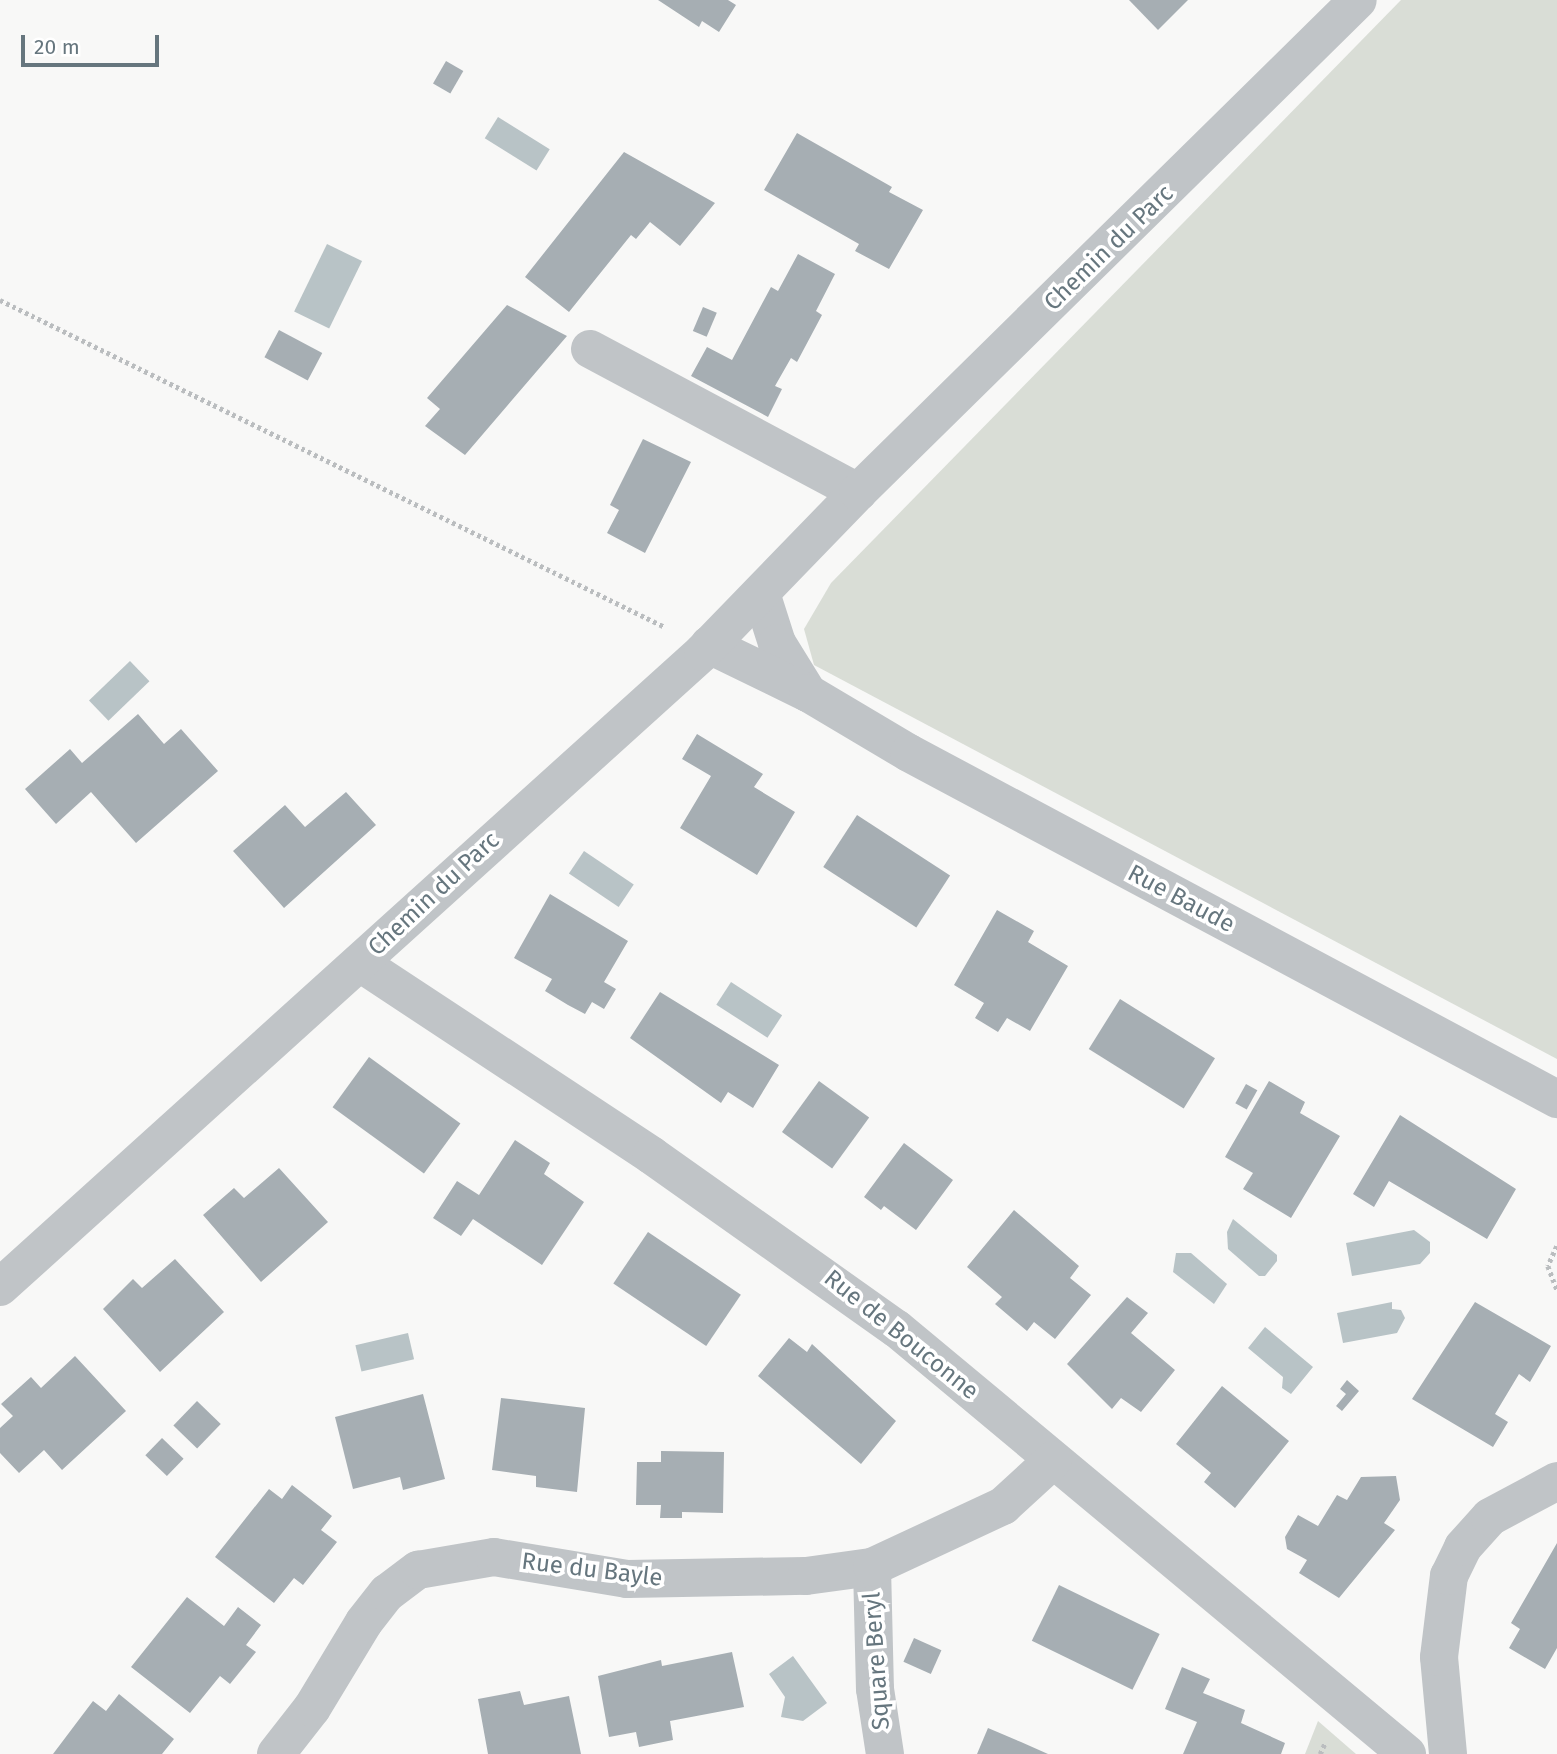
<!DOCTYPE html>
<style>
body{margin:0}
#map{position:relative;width:1557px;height:1754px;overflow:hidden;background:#f8f8f7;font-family:"Fira Sans",sans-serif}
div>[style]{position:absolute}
.green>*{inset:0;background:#d9ddd6}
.water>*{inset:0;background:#b8c3c6;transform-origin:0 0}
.building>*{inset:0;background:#a6aeb3;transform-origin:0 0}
.path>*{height:4.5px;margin-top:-2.25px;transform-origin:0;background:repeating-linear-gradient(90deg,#babdbf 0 3.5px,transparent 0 7px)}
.minor>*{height:38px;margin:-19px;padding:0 19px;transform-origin:19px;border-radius:19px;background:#c0c4c7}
span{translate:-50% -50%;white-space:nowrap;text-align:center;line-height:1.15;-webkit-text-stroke:7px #fff;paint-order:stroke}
.street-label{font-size:24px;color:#66767e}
.scale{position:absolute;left:21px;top:35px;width:138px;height:32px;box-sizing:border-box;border:4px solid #66767e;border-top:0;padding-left:9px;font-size:21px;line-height:24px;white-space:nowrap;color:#66767e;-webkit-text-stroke:5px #fff;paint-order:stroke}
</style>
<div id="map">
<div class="green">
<i style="clip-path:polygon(1401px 0,1557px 0,1557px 1059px,814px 665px,804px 629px,831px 583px)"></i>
<i style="clip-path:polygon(1318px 1721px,1356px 1754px,1305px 1754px)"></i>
</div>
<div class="water">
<i style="left:498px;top:117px;width:61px;height:25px;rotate:32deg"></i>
<i style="left:327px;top:244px;width:39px;height:75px;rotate:26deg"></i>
<i style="left:130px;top:661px;width:28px;height:57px;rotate:46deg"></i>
<i style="left:584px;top:851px;width:60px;height:27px;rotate:34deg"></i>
<i style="left:731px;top:982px;width:61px;height:27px;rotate:33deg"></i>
<i style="clip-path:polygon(1233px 1219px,1277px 1255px,1277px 1261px,1265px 1276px,1259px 1276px,1228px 1249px,1227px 1232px)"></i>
<i style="clip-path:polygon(1414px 1230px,1430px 1242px,1430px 1253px,1420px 1264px,1352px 1276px,1346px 1243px)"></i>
<i style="clip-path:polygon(1176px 1253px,1191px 1253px,1227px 1284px,1214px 1304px,1173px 1272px)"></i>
<i style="clip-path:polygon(1392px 1302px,1392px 1309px,1401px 1310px,1405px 1318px,1397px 1333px,1343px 1343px,1337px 1313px)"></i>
<i style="clip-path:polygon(1265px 1327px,1313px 1367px,1291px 1394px,1282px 1388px,1283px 1377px,1248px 1348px)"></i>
<i style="left:408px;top:1333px;width:27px;height:54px;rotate:77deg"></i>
<i style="clip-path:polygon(793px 1656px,827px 1703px,803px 1721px,781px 1717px,785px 1697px,769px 1674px)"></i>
</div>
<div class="building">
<i style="clip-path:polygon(658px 0,728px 0,736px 5px,719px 32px,702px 21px,699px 27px)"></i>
<i style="clip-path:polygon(1129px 0,1188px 0,1158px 30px)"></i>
<i style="left:446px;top:61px;width:20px;height:26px;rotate:30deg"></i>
<i style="clip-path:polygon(797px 133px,892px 187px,889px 192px,923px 210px,889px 269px,855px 251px,859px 244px,764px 190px)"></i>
<i style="clip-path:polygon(624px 152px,715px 203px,680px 246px,650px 222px,636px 239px,631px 235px,569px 312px,525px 277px)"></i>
<i style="clip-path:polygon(798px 254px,835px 274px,816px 311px,822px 315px,797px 362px,791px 358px,775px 386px,782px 389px,768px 417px,691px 376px,707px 347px,732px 360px,771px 287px,778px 291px)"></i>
<i style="clip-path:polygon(507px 305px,567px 336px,465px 455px,425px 426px,440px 409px,427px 398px)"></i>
<i style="left:703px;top:307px;width:15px;height:26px;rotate:23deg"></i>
<i style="left:279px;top:330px;width:49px;height:31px;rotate:28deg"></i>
<i style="clip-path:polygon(643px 439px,691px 462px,645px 553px,607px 533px,619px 510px,610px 505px)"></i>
<i style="clip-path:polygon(138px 714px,164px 744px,181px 729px,218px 771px,136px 843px,91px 792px,56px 824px,25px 789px,70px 749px,82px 763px)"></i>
<i style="clip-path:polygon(697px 734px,763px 774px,754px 787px,795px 812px,757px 875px,680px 828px,711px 776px,682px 759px)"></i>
<i style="clip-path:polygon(346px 792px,376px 825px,284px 908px,233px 851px,285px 805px,305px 827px)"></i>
<i style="left:857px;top:815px;width:111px;height:62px;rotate:33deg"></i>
<i style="clip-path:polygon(550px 894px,628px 941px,604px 982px,616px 989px,604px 1009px,592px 1002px,585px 1014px,568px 1005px,545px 991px,552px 979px,514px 958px)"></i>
<i style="clip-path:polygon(997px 910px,1034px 931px,1028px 942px,1068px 966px,1030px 1031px,1007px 1018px,998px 1032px,975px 1018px,984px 1003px,954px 985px)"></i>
<i style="clip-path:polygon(660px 992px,779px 1065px,753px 1108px,728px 1092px,721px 1103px,630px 1038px)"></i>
<i style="left:1120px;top:999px;width:112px;height:59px;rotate:32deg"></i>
<i style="left:369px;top:1057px;width:113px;height:62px;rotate:36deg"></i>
<i style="left:819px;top:1081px;width:62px;height:63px;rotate:36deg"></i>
<i style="clip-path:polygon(1269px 1081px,1305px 1102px,1300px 1113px,1340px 1136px,1291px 1218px,1243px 1189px,1253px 1173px,1225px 1157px)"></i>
<i style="left:1246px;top:1084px;width:13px;height:22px;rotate:29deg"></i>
<i style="clip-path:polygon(1400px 1115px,1516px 1189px,1487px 1239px,1389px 1181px,1374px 1207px,1353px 1194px)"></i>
<i style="clip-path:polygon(515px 1140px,550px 1163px,544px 1174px,584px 1202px,542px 1265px,473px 1219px,461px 1236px,433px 1218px,457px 1181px,479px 1195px)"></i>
<i style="clip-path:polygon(904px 1143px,953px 1180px,916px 1230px,884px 1206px,881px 1210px,864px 1197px)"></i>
<i style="clip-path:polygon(279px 1168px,328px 1222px,261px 1282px,203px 1215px,234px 1188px,244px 1198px)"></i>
<i style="clip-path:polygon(1014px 1210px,1079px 1266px,1070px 1278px,1091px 1295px,1055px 1339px,1034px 1322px,1027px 1331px,995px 1304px,1002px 1297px,967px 1267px)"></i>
<i style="left:648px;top:1232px;width:112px;height:62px;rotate:34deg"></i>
<i style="clip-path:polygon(175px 1259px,224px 1312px,160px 1372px,103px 1309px,133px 1279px,142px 1288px)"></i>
<i style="clip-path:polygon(1127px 1297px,1148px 1313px,1131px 1333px,1175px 1370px,1141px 1412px,1121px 1398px,1112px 1409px,1067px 1364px)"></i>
<i style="clip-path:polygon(1475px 1302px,1551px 1346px,1530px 1382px,1519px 1374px,1495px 1414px,1508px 1422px,1493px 1447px,1412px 1399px)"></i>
<i style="clip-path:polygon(789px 1338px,807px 1352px,812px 1344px,896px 1421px,861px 1464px,758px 1376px)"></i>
<i style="clip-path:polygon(75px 1356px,126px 1411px,62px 1470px,44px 1450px,19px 1473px,0 1453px,0 1428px,13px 1416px,1px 1404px,31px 1377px,41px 1388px)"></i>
<i style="clip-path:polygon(1347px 1380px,1359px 1391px,1342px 1411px,1336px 1406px,1346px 1394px,1340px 1389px)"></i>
<i style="clip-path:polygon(1222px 1386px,1289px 1441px,1235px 1508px,1204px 1482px,1211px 1473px,1176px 1444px)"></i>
<i style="clip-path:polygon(423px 1394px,445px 1479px,403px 1490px,400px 1477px,353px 1489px,335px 1417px)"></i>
<i style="clip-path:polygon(501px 1398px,585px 1408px,577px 1492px,536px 1487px,536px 1476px,492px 1470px)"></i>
<i style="left:197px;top:1401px;width:33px;height:34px;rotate:44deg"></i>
<i style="left:162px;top:1438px;width:30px;height:24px;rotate:44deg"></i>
<i style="clip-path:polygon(661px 1451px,724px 1452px,723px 1513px,682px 1512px,682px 1518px,660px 1518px,661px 1505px,636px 1505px,637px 1462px,661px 1462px)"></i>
<i style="clip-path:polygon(1396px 1476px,1400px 1500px,1384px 1523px,1395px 1530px,1339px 1598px,1299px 1573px,1307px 1560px,1287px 1549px,1285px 1537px,1298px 1515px,1318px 1526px,1337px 1495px,1347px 1500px,1361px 1477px)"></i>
<i style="clip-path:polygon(292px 1485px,332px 1516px,321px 1530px,337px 1542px,303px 1585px,294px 1578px,274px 1603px,215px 1557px,269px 1489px,282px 1499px)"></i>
<i style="clip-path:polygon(1557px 1543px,1557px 1648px,1545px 1669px,1509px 1648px,1520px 1629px,1511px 1623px)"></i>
<i style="left:1059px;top:1585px;width:112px;height:62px;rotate:26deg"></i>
<i style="clip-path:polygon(187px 1597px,224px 1626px,238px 1607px,261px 1625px,246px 1645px,256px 1652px,230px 1684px,220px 1676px,190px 1713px,131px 1667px)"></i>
<i style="left:914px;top:1638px;width:30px;height:26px;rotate:24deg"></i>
<i style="clip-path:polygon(732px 1652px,744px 1707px,670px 1721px,673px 1740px,639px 1747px,636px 1732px,609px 1737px,598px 1676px,661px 1660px,662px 1666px)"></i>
<i style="clip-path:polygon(1182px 1667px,1210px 1679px,1203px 1693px,1245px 1710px,1241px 1723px,1285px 1743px,1281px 1754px,1183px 1754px,1197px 1722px,1165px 1709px)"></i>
<i style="clip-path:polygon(520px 1691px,524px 1705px,569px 1696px,581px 1754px,488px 1754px,478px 1699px)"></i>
<i style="clip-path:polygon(119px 1694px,174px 1739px,162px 1754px,53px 1754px,93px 1701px,106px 1711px)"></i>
<i style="clip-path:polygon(988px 1728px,1021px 1742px,1048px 1754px,977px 1754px)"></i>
</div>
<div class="path">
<i style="left:0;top:300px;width:741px;rotate:26.18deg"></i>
<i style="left:1557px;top:1246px;width:22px;rotate:114deg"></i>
<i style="left:1548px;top:1266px;width:26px;rotate:69deg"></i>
<i style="left:1320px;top:1754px;width:12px;rotate:-66deg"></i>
</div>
<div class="minor">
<i style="left:590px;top:349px;width:304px;rotate:28.1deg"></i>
<i style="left:761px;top:593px;width:52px;rotate:72.3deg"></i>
<i style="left:777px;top:643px;width:59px;rotate:58.2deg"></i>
<i style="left:709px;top:645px;width:110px;rotate:25.9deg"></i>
<i style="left:808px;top:693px;width:117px;rotate:30.7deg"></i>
<i style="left:909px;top:753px;width:735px;rotate:28.1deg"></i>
<i style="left:360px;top:963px;width:349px;rotate:33.4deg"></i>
<i style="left:651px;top:1155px;width:301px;rotate:35.3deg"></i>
<i style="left:897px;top:1329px;width:664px;rotate:39.81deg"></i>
<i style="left:0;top:1287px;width:947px;rotate:-42.09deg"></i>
<i style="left:703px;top:652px;width:223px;rotate:-45.9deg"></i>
<i style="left:858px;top:492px;width:701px;rotate:-44.54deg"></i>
<i style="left:872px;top:1567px;width:122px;rotate:88.6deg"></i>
<i style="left:875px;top:1689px;width:66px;rotate:81.3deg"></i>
<i style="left:276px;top:1754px;width:58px;rotate:-52deg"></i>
<i style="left:312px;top:1708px;width:100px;rotate:-58.8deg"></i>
<i style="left:364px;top:1622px;width:37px;rotate:-52deg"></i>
<i style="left:387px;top:1593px;width:39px;rotate:-37deg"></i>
<i style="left:418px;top:1570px;width:77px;rotate:-9.7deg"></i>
<i style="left:494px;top:1557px;width:135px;rotate:9.4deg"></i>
<i style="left:627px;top:1579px;width:179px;rotate:-1deg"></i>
<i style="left:806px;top:1576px;width:67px;rotate:-7.8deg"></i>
<i style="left:872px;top:1567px;width:145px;rotate:-25deg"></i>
<i style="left:1003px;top:1506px;width:68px;rotate:-42.6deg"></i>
<i style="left:1448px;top:1754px;width:97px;rotate:-95.3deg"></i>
<i style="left:1439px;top:1657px;width:82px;rotate:-83deg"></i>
<i style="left:1449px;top:1576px;width:32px;rotate:-64deg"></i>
<i style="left:1463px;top:1547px;width:40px;rotate:-48deg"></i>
<i style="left:1490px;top:1517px;width:76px;rotate:-28.2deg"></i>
</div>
<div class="street-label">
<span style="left:1109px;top:248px;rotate:-44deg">Chemin du Parc</span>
<span style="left:434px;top:894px;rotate:-43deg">Chemin du Parc</span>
<span style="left:1181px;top:899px;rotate:28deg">Rue Baude</span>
<span style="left:901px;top:1335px;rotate:39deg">Rue de Bouconne</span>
<span style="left:592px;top:1570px;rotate:7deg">Rue du Bayle</span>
<span style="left:877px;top:1661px;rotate:-94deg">Square Beryl</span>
</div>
<div class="scale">20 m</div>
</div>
